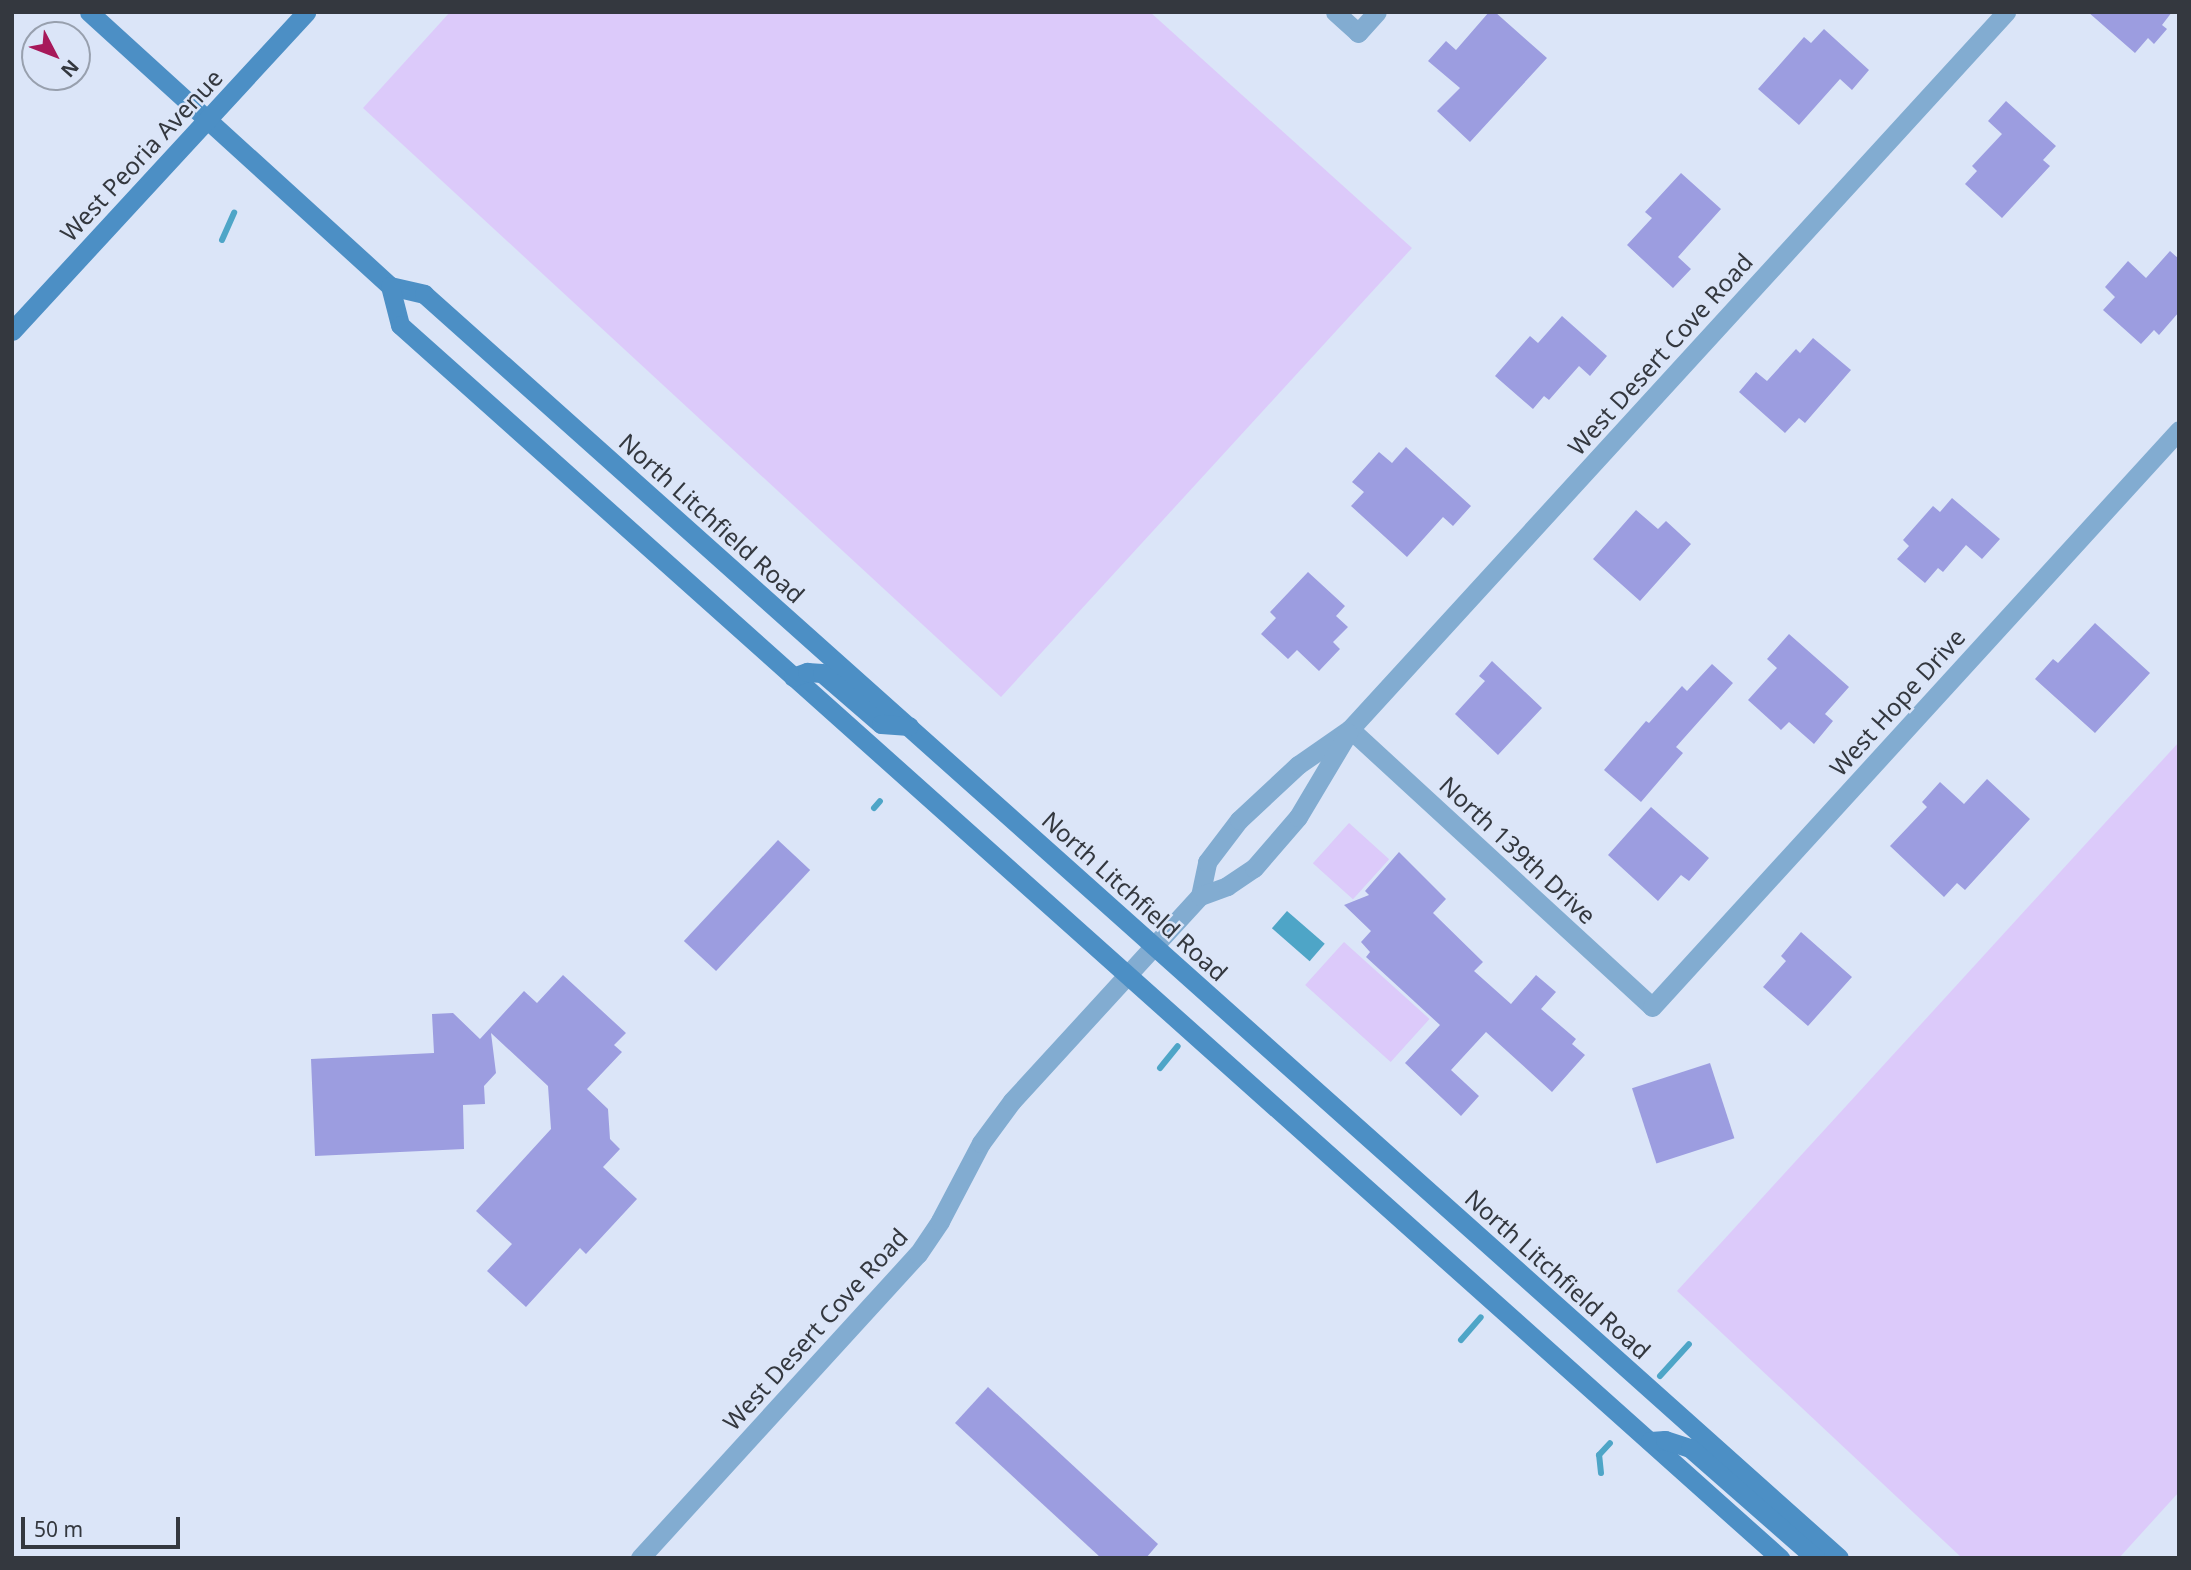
<!DOCTYPE html>
<style>
body{margin:0}
#map{position:relative;width:2191px;height:1570px;overflow:hidden;background:#dbe5f8;font-family:"Noto Sans",sans-serif}
div>[style]{position:absolute}
.green>*{inset:0;background:#dccafa;transform-origin:0 0}
.water>*{inset:0;background:#4ea5c7;transform-origin:0 0}
.stream>*{height:6px;margin:-3px;padding:0 3px;transform-origin:3px;border-radius:3px;background:#4ea5c7}
.building>*{inset:0;background:#9c9de0;transform-origin:0 0}
.minor>*{height:19px;margin:-9.5px;padding:0 9.5px;transform-origin:9.5px;border-radius:9.5px;background:#82acd1}
.secondary>*{height:19px;margin:-9.5px;padding:0 9.5px;transform-origin:9.5px;border-radius:9.5px;background:#4c8fc5}
span{translate:-50% -50%;white-space:nowrap;text-align:center;line-height:1.15;-webkit-text-stroke:5px #dbe5f8;paint-order:stroke}
.street-label{font-size:24px;color:#34383f}
.frame{position:absolute;inset:0;border:14px solid #34383f;pointer-events:none}
.north{position:absolute;left:21px;top:21px;width:70px;height:70px;box-sizing:border-box;background:#dbe5f8;border:2px solid #98a0ae;border-radius:50%;rotate:132deg;font-size:19px;font-weight:700;line-height:28px;text-align:center;color:#34383f}
.north::after{content:'';display:block;margin:auto;width:24px;height:32px;background:#a7195a;clip-path:polygon(50% 0,100% 100%,50% 72%,0 100%)}
.scale{position:absolute;left:21px;top:1517px;width:159px;height:32px;box-sizing:border-box;border:4px solid #34383f;border-top:0;padding-left:9px;font-size:21px;line-height:24px;white-space:nowrap;color:#34383f;-webkit-text-stroke:5px #dbe5f8;paint-order:stroke}
</style>
<div id="map">
<div class="green">
<i style="clip-path:polygon(450px 12px,1150px 12px,1412px 248px,1001px 697px,363px 108px)"></i>
<i style="clip-path:polygon(2179px 742px,2179px 1492px,2119px 1558px,1962px 1558px,1677px 1291px)"></i>
<i style="left:1349px;top:823px;width:54px;height:54px;rotate:42deg"></i>
<i style="left:1344px;top:942px;width:115px;height:58px;rotate:42deg"></i>
</div>
<div class="water">
<i style="left:1287px;top:911px;width:50px;height:23px;rotate:41deg"></i>
</div>
<div class="stream">
<i style="left:222px;top:240px;width:30px;rotate:-66deg"></i>
<i style="left:874px;top:808px;width:9px;rotate:-49deg"></i>
<i style="left:1160px;top:1068px;width:28px;rotate:-51deg"></i>
<i style="left:1461px;top:1340px;width:30px;rotate:-49deg"></i>
<i style="left:1660px;top:1376px;width:43px;rotate:-47.8deg"></i>
<i style="left:1601px;top:1473px;width:18px;rotate:-96deg"></i>
<i style="left:1599px;top:1455px;width:16px;rotate:-47deg"></i>
</div>
<div class="building">
<i style="clip-path:polygon(1489px 12px,1495px 12px,1547px 58px,1470px 142px,1437px 111px,1460px 88px,1428px 61px,1446px 41px,1456px 50px)"></i>
<i style="clip-path:polygon(2088px 12px,2172px 12px,2162px 25px,2167px 29px,2154px 44px,2148px 38px,2135px 53px)"></i>
<i style="clip-path:polygon(1824px 29px,1869px 70px,1852px 90px,1840px 79px,1799px 125px,1758px 89px,1804px 37px,1811px 43px)"></i>
<i style="clip-path:polygon(2006px 101px,2056px 146px,2043px 160px,2050px 166px,2002px 218px,1965px 184px,1977px 171px,1972px 166px,2002px 134px,1988px 121px)"></i>
<i style="clip-path:polygon(1681px 173px,1721px 209px,1678px 257px,1691px 269px,1673px 288px,1627px 245px,1652px 218px,1645px 212px)"></i>
<i style="clip-path:polygon(2170px 251px,2179px 259px,2179px 312px,2159px 335px,2154px 330px,2141px 344px,2103px 310px,2115px 297px,2105px 287px,2128px 261px,2146px 278px)"></i>
<i style="clip-path:polygon(1562px 316px,1607px 356px,1590px 376px,1579px 366px,1549px 400px,1544px 396px,1533px 409px,1495px 376px,1530px 336px,1538px 343px)"></i>
<i style="clip-path:polygon(1813px 338px,1851px 370px,1805px 423px,1799px 418px,1785px 433px,1739px 392px,1756px 372px,1767px 381px,1796px 349px,1800px 353px)"></i>
<i style="clip-path:polygon(1406px 447px,1471px 506px,1453px 526px,1443px 517px,1407px 557px,1351px 506px,1364px 492px,1352px 482px,1379px 452px,1392px 463px)"></i>
<i style="clip-path:polygon(1952px 498px,2000px 539px,1982px 559px,1966px 545px,1943px 572px,1938px 568px,1925px 583px,1897px 559px,1909px 546px,1903px 540px,1933px 506px,1940px 512px)"></i>
<i style="clip-path:polygon(1636px 510px,1658px 529px,1666px 521px,1691px 544px,1640px 601px,1593px 559px)"></i>
<i style="clip-path:polygon(1308px 572px,1345px 606px,1336px 616px,1348px 627px,1333px 642px,1340px 649px,1319px 671px,1297px 650px,1288px 659px,1261px 634px,1276px 618px,1270px 612px)"></i>
<i style="clip-path:polygon(2095px 623px,2150px 673px,2095px 733px,2035px 679px,2053px 659px,2058px 663px)"></i>
<i style="clip-path:polygon(1789px 634px,1849px 687px,1825px 714px,1833px 721px,1814px 744px,1789px 722px,1781px 730px,1748px 700px,1777px 668px,1767px 659px)"></i>
<i style="clip-path:polygon(1492px 661px,1542px 708px,1498px 755px,1455px 714px,1485px 681px,1479px 676px)"></i>
<i style="clip-path:polygon(1712px 664px,1733px 683px,1676px 747px,1683px 753px,1641px 802px,1604px 770px,1646px 721px,1649px 723px,1682px 686px,1687px 691px)"></i>
<i style="clip-path:polygon(1987px 779px,2030px 819px,1965px 890px,1957px 883px,1944px 897px,1890px 846px,1927px 807px,1922px 802px,1940px 782px,1964px 804px)"></i>
<i style="clip-path:polygon(1651px 807px,1709px 858px,1689px 881px,1681px 875px,1658px 901px,1608px 855px)"></i>
<i style="left:778px;top:840px;width:44px;height:138px;rotate:43deg"></i>
<i style="clip-path:polygon(1399px 852px,1446px 899px,1433px 913px,1483px 962px,1474px 971px,1511px 1004px,1536px 975px,1556px 992px,1541px 1009px,1576px 1039px,1572px 1044px,1585px 1055px,1552px 1092px,1486px 1032px,1451px 1070px,1479px 1096px,1461px 1116px,1405px 1063px,1440px 1025px,1366px 957px,1370px 952px,1361px 942px,1371px 931px,1344px 905px,1369px 895px,1365px 891px)"></i>
<i style="clip-path:polygon(1801px 932px,1852px 977px,1808px 1026px,1763px 987px,1786px 961px,1781px 956px)"></i>
<i style="clip-path:polygon(563px 975px,626px 1033px,614px 1045px,622px 1052px,587px 1089px,608px 1109px,610px 1139px,620px 1149px,603px 1167px,637px 1199px,586px 1254px,580px 1248px,526px 1307px,487px 1271px,512px 1244px,476px 1211px,551px 1129px,548px 1086px,491px 1033px,496px 1073px,484px 1086px,485px 1104px,463px 1105px,464px 1149px,315px 1156px,311px 1059px,434px 1053px,432px 1014px,453px 1013px,480px 1039px,524px 991px,537px 1003px)"></i>
<i style="left:1710px;top:1063px;width:79px;height:82px;rotate:72deg"></i>
<i style="clip-path:polygon(988px 1387px,1158px 1544px,1146px 1558px,1101px 1558px,955px 1423px)"></i>
</div>
<div class="minor">
<i style="left:1335px;top:12px;width:31px;rotate:42deg"></i>
<i style="left:1358px;top:33px;width:28px;rotate:-48deg"></i>
<i style="left:1350px;top:729px;width:410px;rotate:42.6deg"></i>
<i style="left:1652px;top:1007px;width:781px;rotate:-47.59deg"></i>
<i style="left:1200px;top:896px;width:35px;rotate:-78deg"></i>
<i style="left:1207px;top:862px;width:53px;rotate:-52.7deg"></i>
<i style="left:1239px;top:820px;width:81px;rotate:-43deg"></i>
<i style="left:1298px;top:765px;width:63px;rotate:-34.7deg"></i>
<i style="left:1350px;top:729px;width:972px;rotate:-47.54deg"></i>
<i style="left:640px;top:1558px;width:412px;rotate:-47.6deg"></i>
<i style="left:918px;top:1254px;width:40px;rotate:-56deg"></i>
<i style="left:940px;top:1221px;width:88px;rotate:-62.3deg"></i>
<i style="left:981px;top:1143px;width:52px;rotate:-53.6deg"></i>
<i style="left:1012px;top:1101px;width:278px;rotate:-47.5deg"></i>
<i style="left:1200px;top:896px;width:29px;rotate:-20deg"></i>
<i style="left:1227px;top:886px;width:32px;rotate:-34deg"></i>
<i style="left:1254px;top:868px;width:67px;rotate:-49.2deg"></i>
<i style="left:1298px;top:817px;width:98px;rotate:-59.2deg"></i>
</div>
<div class="secondary">
<i style="left:89px;top:12px;width:407px;rotate:42.3deg"></i>
<i style="left:390px;top:286px;width:35px;rotate:13deg"></i>
<i style="left:424px;top:294px;width:1897px;rotate:41.77deg"></i>
<i style="left:390px;top:286px;width:40px;rotate:75.6deg"></i>
<i style="left:400px;top:325px;width:1851px;rotate:41.78deg"></i>
<i style="left:12px;top:331px;width:434px;rotate:-47.3deg"></i>
<i style="left:793px;top:677px;width:15px;rotate:-20deg"></i>
<i style="left:807px;top:672px;width:15px;rotate:4deg"></i>
<i style="left:822px;top:673px;width:78px;rotate:40.8deg"></i>
<i style="left:881px;top:724px;width:28px;rotate:4deg"></i>
<i style="left:1650px;top:1441px;width:15px;rotate:-4deg"></i>
<i style="left:1665px;top:1440px;width:26px;rotate:18deg"></i>
<i style="left:1690px;top:1448px;width:167px;rotate:41.3deg"></i>
</div>
<div class="street-label">
<span style="left:141px;top:155px;rotate:-47deg">West Peoria Avenue</span>
<span style="left:1660px;top:354px;rotate:-48deg">West Desert Cove Road</span>
<span style="left:712px;top:518px;rotate:42deg">North Litchfield Road</span>
<span style="left:1897px;top:702px;rotate:-48deg">West Hope Drive</span>
<span style="left:1518px;top:850px;rotate:43deg">North 139th Drive</span>
<span style="left:1135px;top:896px;rotate:42deg">North Litchfield Road</span>
<span style="left:1558px;top:1274px;rotate:42deg">North Litchfield Road</span>
<span style="left:815px;top:1329px;rotate:-48deg">West Desert Cove Road</span>
</div>
<div class="frame"></div>
<div class="north">N</div>
<div class="scale">50 m</div>
</div>
